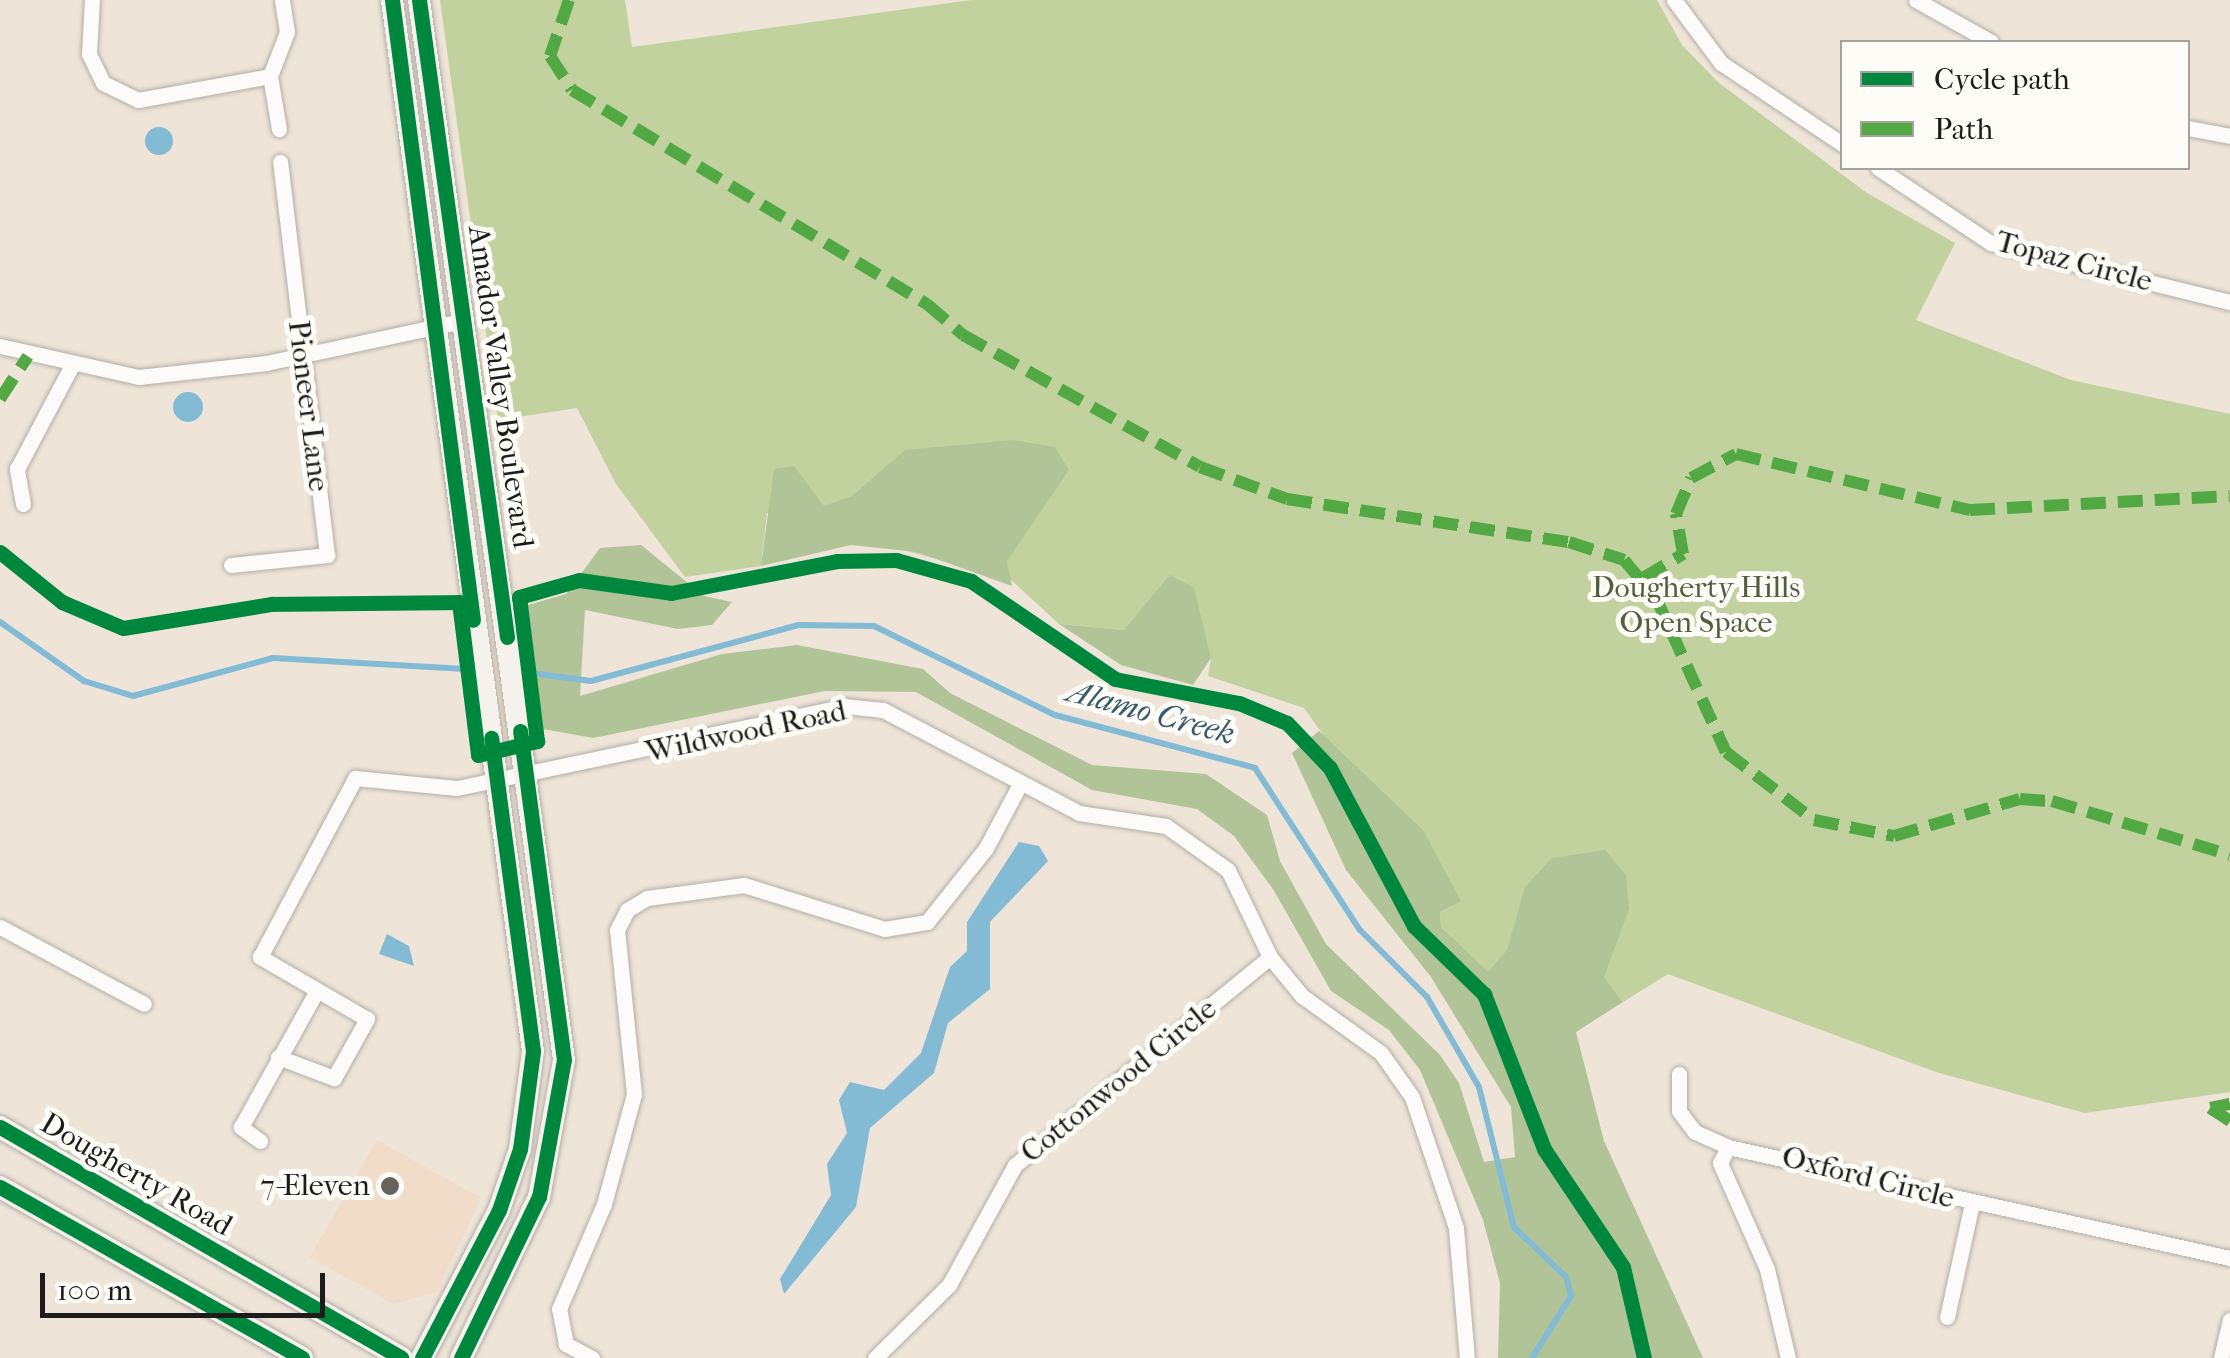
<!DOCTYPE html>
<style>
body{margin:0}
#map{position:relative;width:2230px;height:1358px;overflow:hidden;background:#eee5d8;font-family:"IM FELL French Canon",serif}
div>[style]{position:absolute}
.built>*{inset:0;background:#f0dcc9}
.green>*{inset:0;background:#c1d29e}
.forest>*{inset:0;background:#b0c497}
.water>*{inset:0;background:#84bbd4}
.round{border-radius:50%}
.stream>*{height:6px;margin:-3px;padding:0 3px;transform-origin:3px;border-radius:3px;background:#84bbd4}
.roads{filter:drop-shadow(0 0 2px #b4ada6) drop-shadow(0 0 2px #b4ada6)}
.street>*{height:15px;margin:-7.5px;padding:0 7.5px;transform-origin:7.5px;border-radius:7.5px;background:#fcfbf9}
.secondary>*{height:22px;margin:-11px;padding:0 11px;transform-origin:11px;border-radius:11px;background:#f5f1eb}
.quiet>*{height:12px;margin-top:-6px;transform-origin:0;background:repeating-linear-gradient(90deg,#52a943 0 25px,transparent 0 37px)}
.cycleway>*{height:15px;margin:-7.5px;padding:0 7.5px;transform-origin:7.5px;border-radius:7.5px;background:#00873e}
.dots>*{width:28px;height:28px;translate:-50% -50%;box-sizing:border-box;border:5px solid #fdfcf7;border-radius:50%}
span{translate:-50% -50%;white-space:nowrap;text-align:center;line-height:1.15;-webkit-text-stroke:10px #fdfcf7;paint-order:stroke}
.street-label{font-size:30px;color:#1c1c1c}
.park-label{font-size:30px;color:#505f3d}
.poi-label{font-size:30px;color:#1c1c1c}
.right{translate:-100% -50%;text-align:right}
.water-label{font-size:32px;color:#365b6e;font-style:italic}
.legend{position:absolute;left:1840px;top:40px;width:350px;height:130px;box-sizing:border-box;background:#fdfcf7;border:2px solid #a3a29f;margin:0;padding:12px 18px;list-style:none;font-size:30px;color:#1c1c1c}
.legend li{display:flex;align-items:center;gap:20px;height:50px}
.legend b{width:50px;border:2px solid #a3a29f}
.scale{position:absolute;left:40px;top:1273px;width:285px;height:45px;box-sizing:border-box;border:5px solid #1c1c1c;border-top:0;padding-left:12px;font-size:30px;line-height:35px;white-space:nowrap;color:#1c1c1c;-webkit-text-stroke:8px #fdfcf7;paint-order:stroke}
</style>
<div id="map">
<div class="built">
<i style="clip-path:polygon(377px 1140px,481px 1198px,437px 1292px,393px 1304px,310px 1257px)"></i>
</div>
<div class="green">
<i style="clip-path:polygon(440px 0,625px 0,632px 47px,971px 0,1657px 0,1682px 45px,1719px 83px,1867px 193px,1955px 243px,1916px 320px,2071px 380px,2230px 414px,2230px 1092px,2085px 1113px,1936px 1072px,1668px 974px,1623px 1002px,1604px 977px,1488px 973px,1441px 927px,1440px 912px,1453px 905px,1395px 804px,1334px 750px,1304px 708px,1208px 676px,1211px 658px,1142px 617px,1124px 630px,1059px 624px,1010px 579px,767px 513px,761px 566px,685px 577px,616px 484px,577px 408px,498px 420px)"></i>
</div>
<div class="forest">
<i style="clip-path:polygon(1013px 440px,1055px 447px,1069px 470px,1007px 561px,1012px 586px,917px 552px,851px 545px,761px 566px,774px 469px,794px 466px,824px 506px,852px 496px,905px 450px)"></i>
<i style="clip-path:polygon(641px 545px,704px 596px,732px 602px,712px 625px,678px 629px,585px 610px,580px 696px,722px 654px,797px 645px,923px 669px,950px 693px,1092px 765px,1206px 774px,1267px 815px,1280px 861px,1326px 944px,1440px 1055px,1459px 1083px,1484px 1162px,1515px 1157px,1511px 1107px,1431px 977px,1346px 870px,1292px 753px,1319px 731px,1423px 830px,1461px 901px,1440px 912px,1441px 927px,1488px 972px,1507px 950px,1525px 887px,1552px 858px,1605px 850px,1626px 875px,1629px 909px,1604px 977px,1623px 1002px,1576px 1032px,1604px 1141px,1703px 1358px,1498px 1358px,1500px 1283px,1483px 1220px,1420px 1070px,1389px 1030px,1331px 991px,1273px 889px,1234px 836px,1197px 809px,1092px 790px,916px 692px,825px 691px,593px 738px,543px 729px,521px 607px,566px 594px,600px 548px)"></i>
<i style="clip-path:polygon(1170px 575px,1194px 588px,1211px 658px,1193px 685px,1121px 665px,1059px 624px,1124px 630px)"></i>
</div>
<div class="water">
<i class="round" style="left:145px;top:127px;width:28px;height:28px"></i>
<i class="round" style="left:173px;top:392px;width:30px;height:30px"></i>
<i style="clip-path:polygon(1019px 842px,1039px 846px,1048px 861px,990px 922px,990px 989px,948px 1023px,934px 1073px,870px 1128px,856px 1207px,784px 1294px,780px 1279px,831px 1195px,827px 1164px,847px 1133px,839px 1100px,850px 1082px,884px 1090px,921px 1053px,950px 967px,967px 951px,967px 922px)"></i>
<i style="clip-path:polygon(387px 934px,409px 946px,414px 966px,379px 954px)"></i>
</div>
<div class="stream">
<i style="left:0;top:622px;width:103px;rotate:35.1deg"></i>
<i style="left:84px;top:681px;width:51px;rotate:17deg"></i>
<i style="left:133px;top:696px;width:145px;rotate:-15.2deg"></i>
<i style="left:273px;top:658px;width:188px;rotate:3.3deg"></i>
<i style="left:539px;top:674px;width:52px;rotate:7.7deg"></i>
<i style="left:591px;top:681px;width:214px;rotate:-15.1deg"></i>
<i style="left:798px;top:625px;width:76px;rotate:0.8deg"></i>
<i style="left:874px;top:626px;width:202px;rotate:26.2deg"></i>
<i style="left:1055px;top:715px;width:207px;rotate:14.8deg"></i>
<i style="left:1255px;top:768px;width:193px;rotate:57.1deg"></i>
<i style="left:1360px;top:930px;width:95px;rotate:45deg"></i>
<i style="left:1427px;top:997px;width:104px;rotate:60deg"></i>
<i style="left:1479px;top:1087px;width:144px;rotate:76deg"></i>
<i style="left:1514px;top:1227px;width:72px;rotate:43.9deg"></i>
<i style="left:1566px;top:1277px;width:20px;rotate:75deg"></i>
<i style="left:1571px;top:1296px;width:73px;rotate:122.2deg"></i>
</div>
<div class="roads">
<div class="street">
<i style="left:92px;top:0;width:54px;rotate:93.2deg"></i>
<i style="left:89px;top:54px;width:32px;rotate:64deg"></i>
<i style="left:103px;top:83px;width:39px;rotate:26deg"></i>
<i style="left:138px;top:100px;width:134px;rotate:-10.3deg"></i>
<i style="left:270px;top:76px;width:47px;rotate:-68.9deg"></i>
<i style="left:287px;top:32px;width:32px;rotate:-99deg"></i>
<i style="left:1674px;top:0;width:79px;rotate:53.3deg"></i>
<i style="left:1721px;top:63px;width:146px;rotate:33.8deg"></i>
<i style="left:1916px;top:0;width:86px;rotate:29.2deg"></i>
<i style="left:270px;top:76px;width:54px;rotate:80.4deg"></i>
<i style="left:2188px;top:128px;width:43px;rotate:10.8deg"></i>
<i style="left:1878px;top:168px;width:136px;rotate:33.6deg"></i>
<i style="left:1991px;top:243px;width:246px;rotate:13.9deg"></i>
<i style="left:0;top:346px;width:142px;rotate:12.6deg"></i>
<i style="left:139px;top:377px;width:128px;rotate:-6.3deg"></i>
<i style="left:266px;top:363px;width:200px;rotate:-12.1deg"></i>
<i style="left:23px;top:504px;width:36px;rotate:-100deg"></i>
<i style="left:17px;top:469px;width:115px;rotate:-62.1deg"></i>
<i style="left:231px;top:565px;width:97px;rotate:-5.9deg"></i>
<i style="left:327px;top:555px;width:396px;rotate:-96.8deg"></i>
<i style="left:0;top:927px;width:163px;rotate:28.1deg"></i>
<i style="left:278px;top:1057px;width:60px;rotate:20.6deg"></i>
<i style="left:334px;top:1078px;width:68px;rotate:-60.8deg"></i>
<i style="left:367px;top:1019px;width:124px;rotate:-149.9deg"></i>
<i style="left:260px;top:957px;width:203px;rotate:-62deg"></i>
<i style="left:355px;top:778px;width:102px;rotate:5.6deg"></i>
<i style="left:457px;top:788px;width:397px;rotate:-11.9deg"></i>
<i style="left:845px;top:706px;width:38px;rotate:6deg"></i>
<i style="left:883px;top:710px;width:221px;rotate:27.7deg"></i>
<i style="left:1079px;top:813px;width:88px;rotate:8.5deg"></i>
<i style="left:1166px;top:826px;width:76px;rotate:35.4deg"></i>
<i style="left:1228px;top:870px;width:97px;rotate:64.2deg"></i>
<i style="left:1270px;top:957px;width:50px;rotate:50.6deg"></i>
<i style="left:1302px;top:996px;width:97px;rotate:35.8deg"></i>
<i style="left:1381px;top:1053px;width:54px;rotate:54.8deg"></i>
<i style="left:1412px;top:1097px;width:138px;rotate:71.4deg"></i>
<i style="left:1456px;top:1228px;width:130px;rotate:85.2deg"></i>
<i style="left:1679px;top:1074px;width:37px;rotate:90deg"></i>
<i style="left:1679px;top:1111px;width:26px;rotate:53deg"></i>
<i style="left:1695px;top:1132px;width:36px;rotate:24deg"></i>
<i style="left:260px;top:1141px;width:24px;rotate:-144deg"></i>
<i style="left:241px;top:1127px;width:154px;rotate:-60.9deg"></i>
<i style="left:1947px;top:1317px;width:117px;rotate:-77.6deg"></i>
<i style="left:592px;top:1358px;width:30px;rotate:-152deg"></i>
<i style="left:566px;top:1344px;width:36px;rotate:-101deg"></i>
<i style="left:559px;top:1309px;width:114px;rotate:-66.8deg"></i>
<i style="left:604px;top:1204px;width:114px;rotate:-74.7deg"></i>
<i style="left:634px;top:1094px;width:165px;rotate:-95.9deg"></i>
<i style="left:617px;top:930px;width:22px;rotate:-63deg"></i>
<i style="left:627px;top:910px;width:23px;rotate:-31deg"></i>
<i style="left:647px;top:898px;width:98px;rotate:-7.6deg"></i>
<i style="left:744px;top:885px;width:147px;rotate:17.4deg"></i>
<i style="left:884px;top:929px;width:44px;rotate:-9.2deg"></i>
<i style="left:927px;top:922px;width:95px;rotate:-51.4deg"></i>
<i style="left:986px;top:848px;width:70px;rotate:-62deg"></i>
<i style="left:875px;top:1358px;width:104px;rotate:-44.6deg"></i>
<i style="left:949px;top:1285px;width:137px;rotate:-61.2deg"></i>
<i style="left:1015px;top:1165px;width:329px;rotate:-39.2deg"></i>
<i style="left:1788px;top:1358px;width:91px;rotate:-103.3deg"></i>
<i style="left:1767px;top:1269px;width:116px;rotate:-113.9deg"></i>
<i style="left:1720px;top:1163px;width:18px;rotate:-63deg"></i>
<i style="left:1728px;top:1147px;width:514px;rotate:12.47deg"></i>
<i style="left:2221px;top:1358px;width:39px;rotate:-77deg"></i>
</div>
<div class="secondary">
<i style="left:392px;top:0;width:1060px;rotate:82.36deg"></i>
<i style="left:533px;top:1051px;width:99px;rotate:97.6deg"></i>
<i style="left:520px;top:1149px;width:65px;rotate:109deg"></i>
<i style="left:499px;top:1210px;width:167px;rotate:117.5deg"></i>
<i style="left:419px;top:0;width:1070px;rotate:82.21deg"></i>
<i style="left:564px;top:1060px;width:139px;rotate:100.3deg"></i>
<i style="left:539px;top:1197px;width:179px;rotate:115.8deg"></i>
<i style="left:0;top:1127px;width:463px;rotate:29.9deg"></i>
<i style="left:0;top:1187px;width:347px;rotate:29.5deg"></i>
</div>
</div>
<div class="quiet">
<i style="left:569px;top:0;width:59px;rotate:108.7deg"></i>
<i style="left:550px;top:56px;width:40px;rotate:57.1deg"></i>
<i style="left:572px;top:90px;width:415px;rotate:31.1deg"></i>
<i style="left:927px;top:304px;width:48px;rotate:40.7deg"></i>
<i style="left:963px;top:335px;width:271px;rotate:29.1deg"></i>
<i style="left:1200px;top:467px;width:93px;rotate:20.2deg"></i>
<i style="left:1287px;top:499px;width:285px;rotate:8.7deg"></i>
<i style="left:1569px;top:542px;width:58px;rotate:18.1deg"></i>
<i style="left:1624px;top:560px;width:50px;rotate:49.9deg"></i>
<i style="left:1656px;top:598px;width:169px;rotate:65.6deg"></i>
<i style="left:1726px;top:752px;width:111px;rotate:37.7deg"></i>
<i style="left:1814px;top:820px;width:82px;rotate:11.3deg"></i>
<i style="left:1894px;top:836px;width:131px;rotate:-16.4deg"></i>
<i style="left:2020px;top:799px;width:32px;rotate:4deg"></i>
<i style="left:2052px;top:801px;width:186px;rotate:16.9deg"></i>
<i style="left:0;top:399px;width:51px;rotate:-56.9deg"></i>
<i style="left:1643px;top:578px;width:47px;rotate:-31deg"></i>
<i style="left:1683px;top:554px;width:41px;rotate:-99.9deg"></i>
<i style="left:1676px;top:514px;width:39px;rotate:-67deg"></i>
<i style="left:1691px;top:478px;width:51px;rotate:-28.1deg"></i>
<i style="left:1736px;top:454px;width:241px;rotate:13.5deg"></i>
<i style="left:1970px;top:510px;width:260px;rotate:-3.1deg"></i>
<i style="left:2230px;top:1104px;width:20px;rotate:169deg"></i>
<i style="left:2210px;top:1108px;width:24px;rotate:33deg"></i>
</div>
<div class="cycleway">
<i style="left:392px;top:0;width:625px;rotate:82.56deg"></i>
<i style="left:419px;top:0;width:643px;rotate:82.13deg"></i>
<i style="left:0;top:552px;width:80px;rotate:38.9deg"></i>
<i style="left:62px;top:602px;width:66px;rotate:23.1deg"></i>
<i style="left:123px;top:628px;width:151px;rotate:-9.2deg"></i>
<i style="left:272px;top:604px;width:187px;rotate:-0.6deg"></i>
<i style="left:459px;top:602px;width:154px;rotate:82.9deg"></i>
<i style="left:478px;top:755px;width:61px;rotate:-13.3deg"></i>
<i style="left:537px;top:741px;width:145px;rotate:-97.1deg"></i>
<i style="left:519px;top:597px;width:62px;rotate:-15.8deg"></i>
<i style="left:579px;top:580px;width:93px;rotate:8deg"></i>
<i style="left:671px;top:593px;width:169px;rotate:-10.9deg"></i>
<i style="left:837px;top:561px;width:59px;rotate:-1deg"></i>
<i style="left:896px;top:560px;width:78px;rotate:15.6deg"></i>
<i style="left:971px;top:581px;width:174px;rotate:34.2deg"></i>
<i style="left:1115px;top:679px;width:126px;rotate:11deg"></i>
<i style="left:1239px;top:703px;width:52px;rotate:22.6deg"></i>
<i style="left:1287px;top:723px;width:62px;rotate:46.3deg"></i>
<i style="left:1330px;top:768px;width:179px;rotate:62deg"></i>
<i style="left:1414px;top:926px;width:98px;rotate:44.2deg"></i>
<i style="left:1484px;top:994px;width:166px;rotate:68.8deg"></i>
<i style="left:1544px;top:1149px;width:142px;rotate:56.2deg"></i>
<i style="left:1623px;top:1267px;width:93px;rotate:77deg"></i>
<i style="left:0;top:1127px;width:463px;rotate:29.9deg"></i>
<i style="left:0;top:1187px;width:347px;rotate:29.5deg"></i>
<i style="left:422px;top:1358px;width:167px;rotate:-62.5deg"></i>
<i style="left:499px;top:1210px;width:65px;rotate:-71deg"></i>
<i style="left:520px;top:1149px;width:99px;rotate:-82.4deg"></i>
<i style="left:533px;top:1051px;width:316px;rotate:-97.6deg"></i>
<i style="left:461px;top:1358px;width:179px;rotate:-64.2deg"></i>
<i style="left:539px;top:1197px;width:139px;rotate:-79.7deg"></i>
<i style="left:564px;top:1060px;width:332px;rotate:-97.6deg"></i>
</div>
<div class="dots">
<i style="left:390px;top:1186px;background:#66625e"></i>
</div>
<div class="street-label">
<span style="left:2074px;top:262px;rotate:15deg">Topaz Circle</span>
<span style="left:500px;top:387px;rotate:82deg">Amador Valley Boulevard</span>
<span style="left:308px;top:406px;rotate:83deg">Pioneer Lane</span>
<span style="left:746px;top:732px;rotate:-12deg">Wildwood Road</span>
<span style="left:1119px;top:1081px;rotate:-39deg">Cottonwood Circle</span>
<span style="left:136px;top:1175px;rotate:30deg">Dougherty Road</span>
<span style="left:1868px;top:1178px;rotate:14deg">Oxford Circle</span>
</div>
<div class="park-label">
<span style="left:1696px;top:605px">Dougherty Hills<br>Open Space</span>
</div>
<div class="poi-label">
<span class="right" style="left:370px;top:1186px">7-Eleven</span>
</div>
<div class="water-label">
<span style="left:1151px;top:713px;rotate:15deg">Alamo Creek</span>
</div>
<ul class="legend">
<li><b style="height:12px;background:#00873e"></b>Cycle path</li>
<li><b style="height:12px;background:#52a943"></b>Path</li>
</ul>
<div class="scale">100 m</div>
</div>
